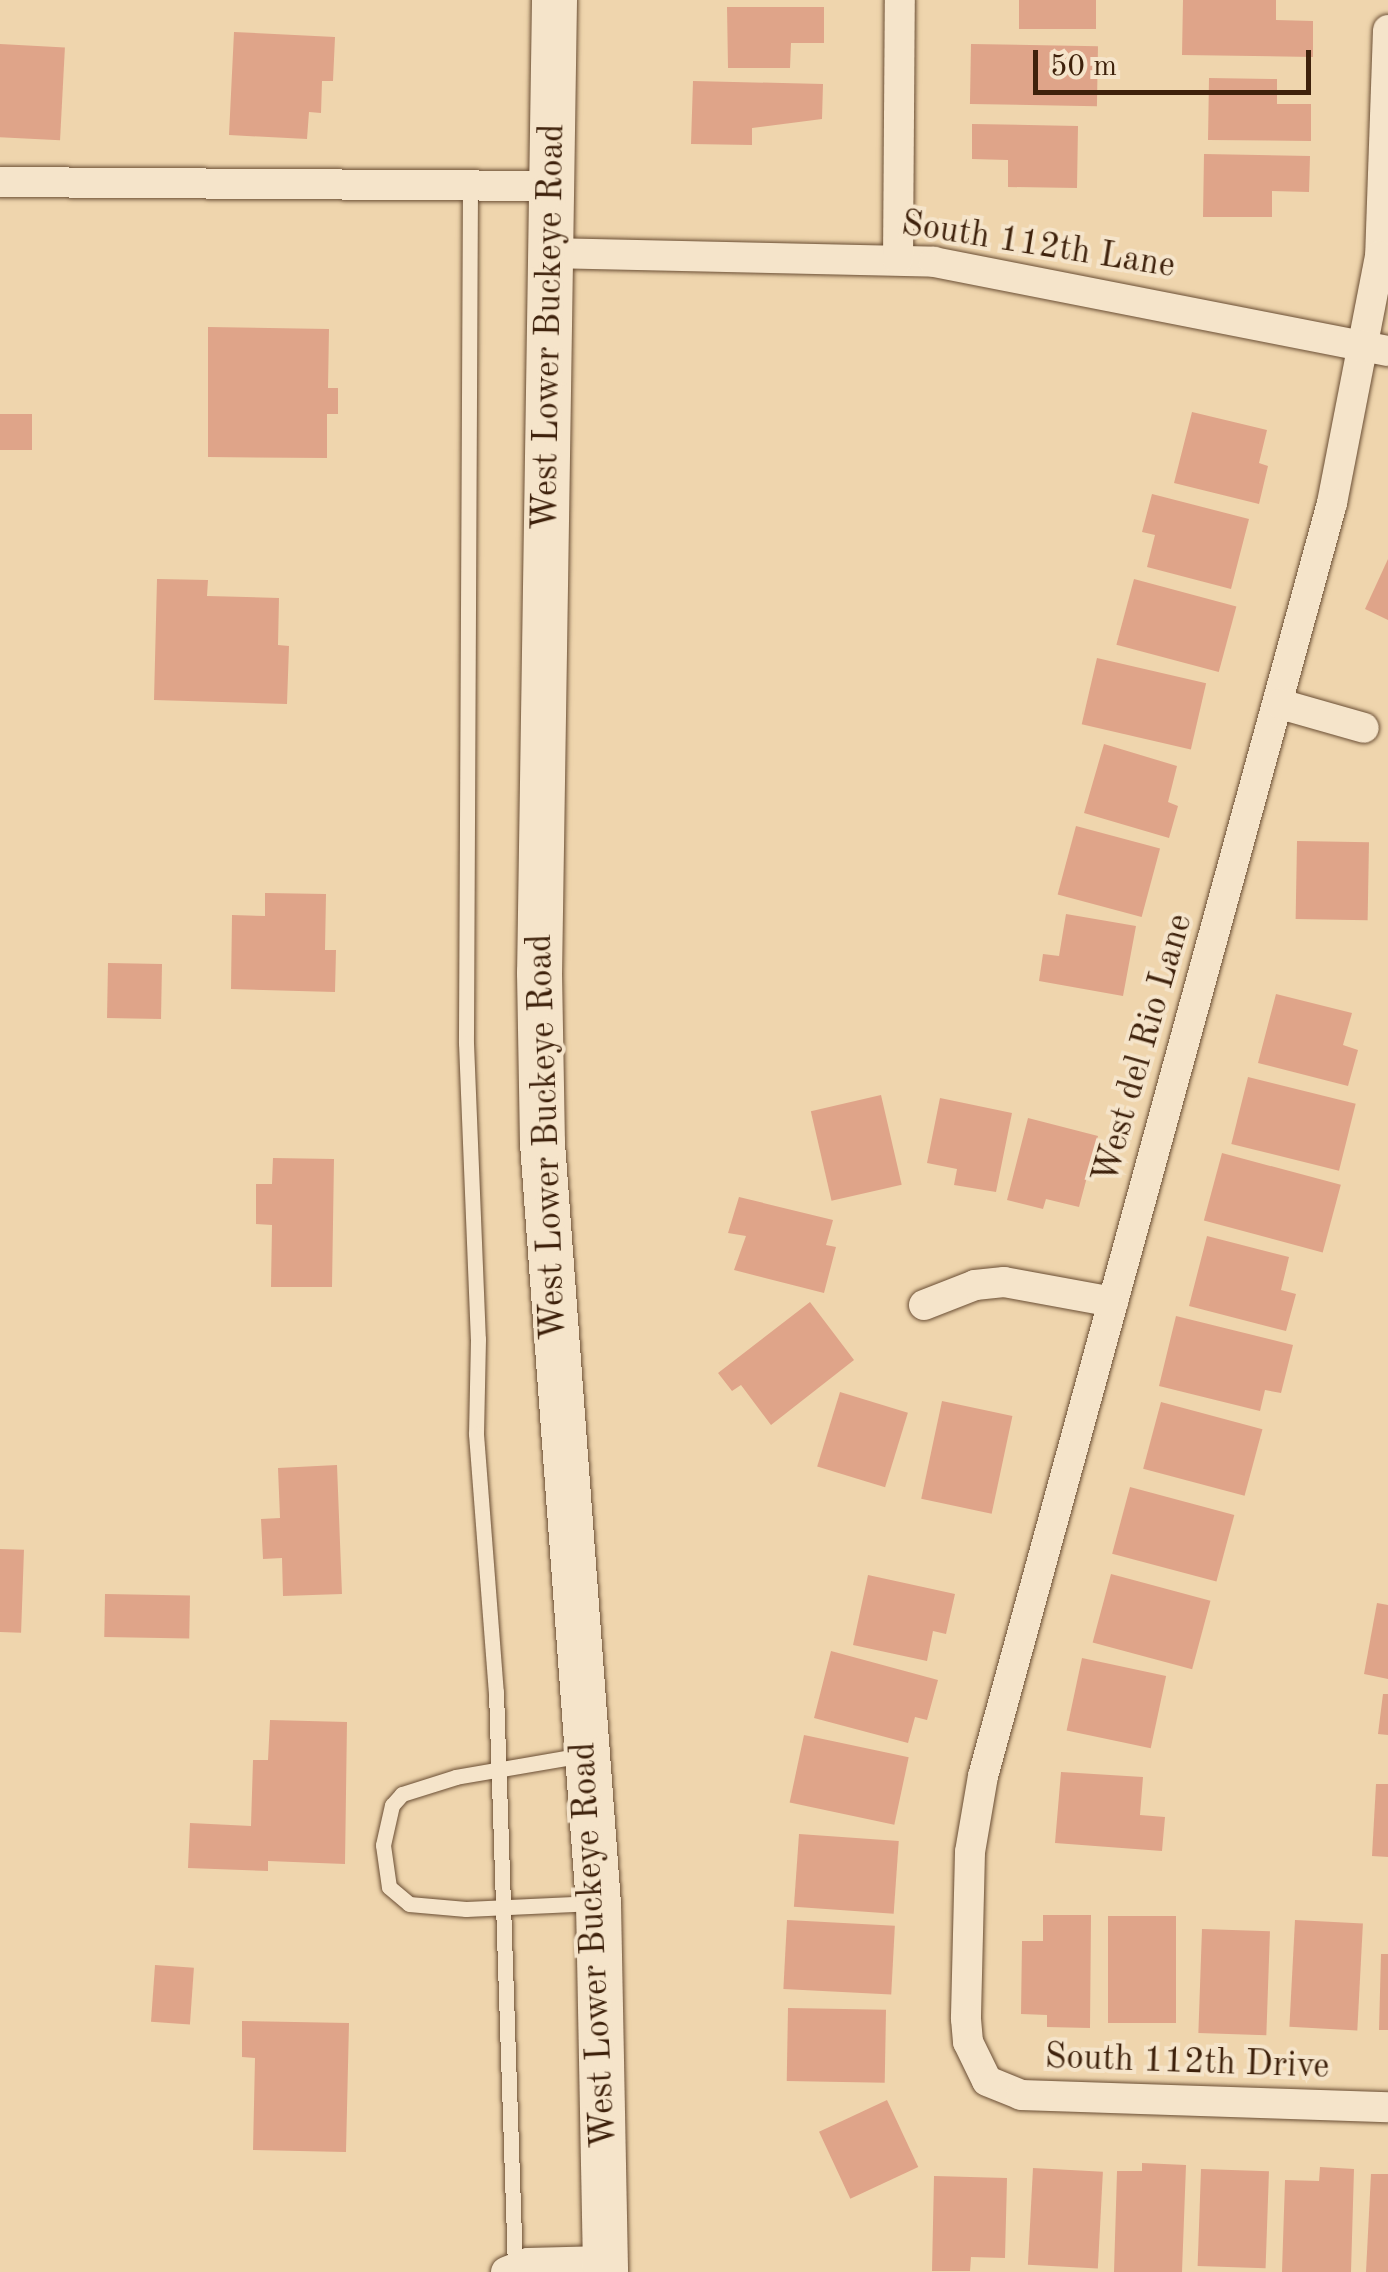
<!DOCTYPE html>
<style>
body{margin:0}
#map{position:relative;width:1388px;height:2272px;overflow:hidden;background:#efd5ad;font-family:"Old Standard TT",serif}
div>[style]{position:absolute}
.building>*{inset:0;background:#dfa489;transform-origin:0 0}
.roads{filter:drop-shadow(0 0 2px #6a4e34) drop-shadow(0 0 2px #6a4e34)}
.service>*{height:15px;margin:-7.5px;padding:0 7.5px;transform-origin:7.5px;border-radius:7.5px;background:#f5e4ca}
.minor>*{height:30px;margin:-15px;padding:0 15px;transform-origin:15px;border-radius:15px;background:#f5e4ca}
.secondary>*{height:45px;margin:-22.5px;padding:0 22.5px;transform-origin:22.5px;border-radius:22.5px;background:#f5e4ca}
span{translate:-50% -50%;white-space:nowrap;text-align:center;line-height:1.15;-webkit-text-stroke:8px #f5e4ca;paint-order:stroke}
.street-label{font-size:35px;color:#3e210b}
.scale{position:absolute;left:1033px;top:50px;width:278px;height:45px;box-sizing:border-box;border:5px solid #3e210b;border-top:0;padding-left:12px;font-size:30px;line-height:35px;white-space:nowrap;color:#3e210b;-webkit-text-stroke:8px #f5e4ca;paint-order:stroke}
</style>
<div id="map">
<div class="building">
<i style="left:1019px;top:0;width:77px;height:29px"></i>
<i style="clip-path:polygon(1183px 0,1276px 0,1276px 20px,1313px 21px,1313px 57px,1182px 55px)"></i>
<i style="clip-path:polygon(727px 7px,824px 7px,824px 43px,791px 43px,790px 68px,728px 68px)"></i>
<i style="clip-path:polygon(234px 32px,335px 37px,333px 81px,322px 81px,321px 113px,309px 112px,307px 139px,229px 135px)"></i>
<i style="left:0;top:44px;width:65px;height:93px;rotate:3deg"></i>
<i style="left:971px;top:44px;width:127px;height:60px;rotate:1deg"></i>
<i style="clip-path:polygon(1209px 78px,1277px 79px,1277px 104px,1311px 104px,1311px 141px,1208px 140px)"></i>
<i style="clip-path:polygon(693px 81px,823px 84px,822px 119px,752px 128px,752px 145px,691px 144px)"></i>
<i style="clip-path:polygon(972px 124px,1078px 126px,1077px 188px,1008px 187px,1008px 160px,972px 159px)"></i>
<i style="clip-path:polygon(1204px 154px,1310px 156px,1309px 192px,1272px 191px,1272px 217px,1203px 217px)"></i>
<i style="clip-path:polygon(208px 327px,329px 329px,328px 388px,338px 388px,338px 414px,327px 414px,327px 458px,208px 457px)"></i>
<i style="clip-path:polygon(1192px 412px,1267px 430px,1259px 463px,1268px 466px,1259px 504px,1174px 483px)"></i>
<i style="left:0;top:414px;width:32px;height:36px"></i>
<i style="clip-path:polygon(1152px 494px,1249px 519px,1231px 589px,1147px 567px,1155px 535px,1142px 532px)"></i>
<i style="clip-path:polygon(1388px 559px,1388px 620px,1365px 609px)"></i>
<i style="clip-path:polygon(157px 579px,208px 580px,207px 596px,279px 598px,278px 645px,289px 646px,287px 704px,154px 700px)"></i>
<i style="left:1134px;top:579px;width:106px;height:68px;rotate:15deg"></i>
<i style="left:1097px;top:658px;width:112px;height:68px;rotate:13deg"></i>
<i style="clip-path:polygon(1104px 744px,1177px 766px,1168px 802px,1178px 806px,1169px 838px,1084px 813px)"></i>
<i style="left:1076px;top:826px;width:87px;height:71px;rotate:15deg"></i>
<i style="left:1297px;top:841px;width:72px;height:78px;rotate:1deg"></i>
<i style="clip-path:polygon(265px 893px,326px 894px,325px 950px,336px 950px,335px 992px,231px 989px,232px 915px,265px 916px)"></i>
<i style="clip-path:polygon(1066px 914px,1136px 926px,1123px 996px,1039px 981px,1043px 954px,1059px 956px)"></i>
<i style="left:108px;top:963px;width:54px;height:55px;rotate:1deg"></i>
<i style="clip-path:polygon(1276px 994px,1352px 1013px,1343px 1045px,1358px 1050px,1348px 1086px,1258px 1063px)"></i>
<i style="left:1248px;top:1077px;width:111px;height:69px;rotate:14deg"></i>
<i style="left:881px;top:1095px;width:92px;height:72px;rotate:77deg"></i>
<i style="clip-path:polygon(940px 1098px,1012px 1113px,996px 1192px,954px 1185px,957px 1169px,927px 1163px)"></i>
<i style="clip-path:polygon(1028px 1118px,1098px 1136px,1079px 1207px,1046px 1199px,1043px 1209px,1007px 1200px)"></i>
<i style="left:1222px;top:1153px;width:123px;height:70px;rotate:15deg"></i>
<i style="clip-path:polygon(273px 1158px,334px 1159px,332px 1287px,271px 1287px,272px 1225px,256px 1224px,256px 1184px,272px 1184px)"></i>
<i style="clip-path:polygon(739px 1197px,833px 1220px,826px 1245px,836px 1247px,824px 1293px,734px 1270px,746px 1236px,728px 1233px)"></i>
<i style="clip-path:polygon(1207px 1236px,1289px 1257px,1281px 1290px,1296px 1294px,1286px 1331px,1189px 1306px)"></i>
<i style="clip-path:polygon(810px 1302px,854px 1360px,771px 1425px,741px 1385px,732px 1391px,718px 1373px)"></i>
<i style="clip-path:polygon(1176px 1316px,1293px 1345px,1281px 1393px,1265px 1390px,1260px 1411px,1159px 1386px)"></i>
<i style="left:840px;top:1392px;width:71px;height:78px;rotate:17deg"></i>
<i style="left:942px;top:1401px;width:72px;height:100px;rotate:12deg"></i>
<i style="left:1161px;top:1402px;width:105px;height:69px;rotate:15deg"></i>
<i style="clip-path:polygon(337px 1465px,342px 1594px,283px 1596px,282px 1558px,263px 1559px,261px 1519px,280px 1518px,278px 1468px)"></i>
<i style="left:1130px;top:1487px;width:108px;height:69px;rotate:15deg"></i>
<i style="left:0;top:1549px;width:24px;height:83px;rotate:2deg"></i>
<i style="left:1111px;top:1574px;width:103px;height:71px;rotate:15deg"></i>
<i style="clip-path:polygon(868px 1575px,955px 1594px,946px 1634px,933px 1631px,927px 1661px,853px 1645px)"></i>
<i style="left:105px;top:1594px;width:85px;height:43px;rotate:1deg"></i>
<i style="clip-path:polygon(1377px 1603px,1388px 1605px,1388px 1679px,1364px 1674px)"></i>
<i style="clip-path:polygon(831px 1651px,938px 1680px,927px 1720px,915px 1717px,908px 1743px,814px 1718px)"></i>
<i style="left:1082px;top:1658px;width:86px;height:74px;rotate:12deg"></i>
<i style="clip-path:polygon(1383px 1694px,1388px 1694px,1388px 1735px,1378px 1734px)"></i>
<i style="clip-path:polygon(270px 1720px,347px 1722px,345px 1864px,268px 1861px,268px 1871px,188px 1868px,190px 1823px,251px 1826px,253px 1760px,268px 1760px)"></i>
<i style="left:804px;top:1735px;width:107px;height:69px;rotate:12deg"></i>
<i style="clip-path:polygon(1061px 1772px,1143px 1777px,1140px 1815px,1165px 1817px,1162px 1851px,1055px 1843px)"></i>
<i style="clip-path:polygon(1376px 1784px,1388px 1784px,1388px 1857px,1372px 1856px)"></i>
<i style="left:799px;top:1834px;width:100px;height:73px;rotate:4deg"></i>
<i style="clip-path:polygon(1043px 1915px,1091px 1915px,1090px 2028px,1047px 2027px,1047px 2015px,1021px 2014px,1022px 1941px,1043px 1941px)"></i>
<i style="left:1108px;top:1916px;width:68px;height:107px"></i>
<i style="left:787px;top:1920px;width:108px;height:69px;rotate:3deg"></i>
<i style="left:1295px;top:1920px;width:68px;height:107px;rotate:3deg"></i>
<i style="left:1202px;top:1929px;width:68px;height:104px;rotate:2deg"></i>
<i style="clip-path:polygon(1381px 1954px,1388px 1954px,1388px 2030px,1379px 2030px)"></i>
<i style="left:155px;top:1965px;width:39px;height:57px;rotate:4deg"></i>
<i style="left:788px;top:2008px;width:98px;height:73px;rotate:1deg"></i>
<i style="clip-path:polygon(242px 2021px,349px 2023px,346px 2152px,253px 2150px,255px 2058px,242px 2057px)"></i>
<i style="left:887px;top:2100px;width:74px;height:75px;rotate:65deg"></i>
<i style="clip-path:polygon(1142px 2163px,1186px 2165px,1182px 2272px,1114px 2272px,1117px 2171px,1142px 2171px)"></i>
<i style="clip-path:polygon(1320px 2167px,1354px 2169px,1351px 2272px,1282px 2272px,1285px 2180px,1319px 2181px)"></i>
<i style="left:1033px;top:2168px;width:70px;height:97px;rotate:3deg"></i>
<i style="left:1201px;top:2169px;width:68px;height:97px;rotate:2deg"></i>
<i style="clip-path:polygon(1371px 2174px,1388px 2174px,1388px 2272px,1366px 2272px)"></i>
<i style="clip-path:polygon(934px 2176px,1007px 2178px,1005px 2258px,971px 2257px,970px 2271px,932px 2271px)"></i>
</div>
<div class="roads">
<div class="service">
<i style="left:470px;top:185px;width:858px;rotate:90.27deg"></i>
<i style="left:466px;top:1043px;width:296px;rotate:87.7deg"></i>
<i style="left:478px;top:1339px;width:95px;rotate:91.2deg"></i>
<i style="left:476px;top:1434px;width:259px;rotate:85.6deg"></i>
<i style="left:496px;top:1692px;width:576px;rotate:88.11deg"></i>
<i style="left:583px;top:1755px;width:129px;rotate:170.2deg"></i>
<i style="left:456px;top:1777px;width:57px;rotate:162.5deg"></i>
<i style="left:402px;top:1794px;width:15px;rotate:132deg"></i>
<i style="left:392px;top:1805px;width:41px;rotate:102.7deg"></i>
<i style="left:383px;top:1845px;width:42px;rotate:81.9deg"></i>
<i style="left:389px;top:1887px;width:26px;rotate:40deg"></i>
<i style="left:409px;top:1904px;width:57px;rotate:5deg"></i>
<i style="left:466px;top:1909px;width:129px;rotate:-2.7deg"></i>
</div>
<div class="minor">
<i style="left:1388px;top:30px;width:226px;rotate:92deg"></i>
<i style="left:1380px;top:256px;width:252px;rotate:101deg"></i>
<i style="left:1332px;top:503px;width:1320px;rotate:105.33deg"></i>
<i style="left:983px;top:1776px;width:77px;rotate:99.7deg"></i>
<i style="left:970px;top:1852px;width:167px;rotate:91.4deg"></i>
<i style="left:966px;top:2019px;width:23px;rotate:85deg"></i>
<i style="left:968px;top:2042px;width:43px;rotate:64deg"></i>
<i style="left:987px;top:2081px;width:37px;rotate:22deg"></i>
<i style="left:1021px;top:2095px;width:367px;rotate:1.9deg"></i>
<i style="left:0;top:182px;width:552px;rotate:0.42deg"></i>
<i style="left:552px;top:253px;width:382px;rotate:1.3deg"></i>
<i style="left:934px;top:262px;width:463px;rotate:11.1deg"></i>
<i style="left:898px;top:259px;width:259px;rotate:-89.6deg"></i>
<i style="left:1280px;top:704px;width:87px;rotate:15.9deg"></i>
<i style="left:924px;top:1305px;width:55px;rotate:-21.4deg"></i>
<i style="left:975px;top:1285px;width:29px;rotate:-6deg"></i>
<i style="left:1004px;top:1282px;width:111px;rotate:10.4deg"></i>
<i style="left:506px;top:2272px;width:24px;rotate:-22deg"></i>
<i style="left:528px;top:2263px;width:77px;rotate:-1.5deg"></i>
</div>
<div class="secondary">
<i style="left:554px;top:0;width:972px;rotate:90.88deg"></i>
<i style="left:539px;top:972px;width:171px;rotate:89deg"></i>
<i style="left:542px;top:1143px;width:762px;rotate:85.79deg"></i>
<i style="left:598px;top:1903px;width:369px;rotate:88.9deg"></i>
</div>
</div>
<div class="street-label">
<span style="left:1038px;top:246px;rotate:9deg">South 112th Lane</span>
<span style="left:550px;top:327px;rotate:-89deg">West Lower Buckeye Road</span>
<span style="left:1144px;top:1049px;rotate:-74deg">West del Rio Lane</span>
<span style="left:548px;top:1137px;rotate:-92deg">West Lower Buckeye Road</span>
<span style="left:595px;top:1945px;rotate:-93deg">West Lower Buckeye Road</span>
<span style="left:1187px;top:2063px;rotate:2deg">South 112th Drive</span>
</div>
<div class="scale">50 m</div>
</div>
